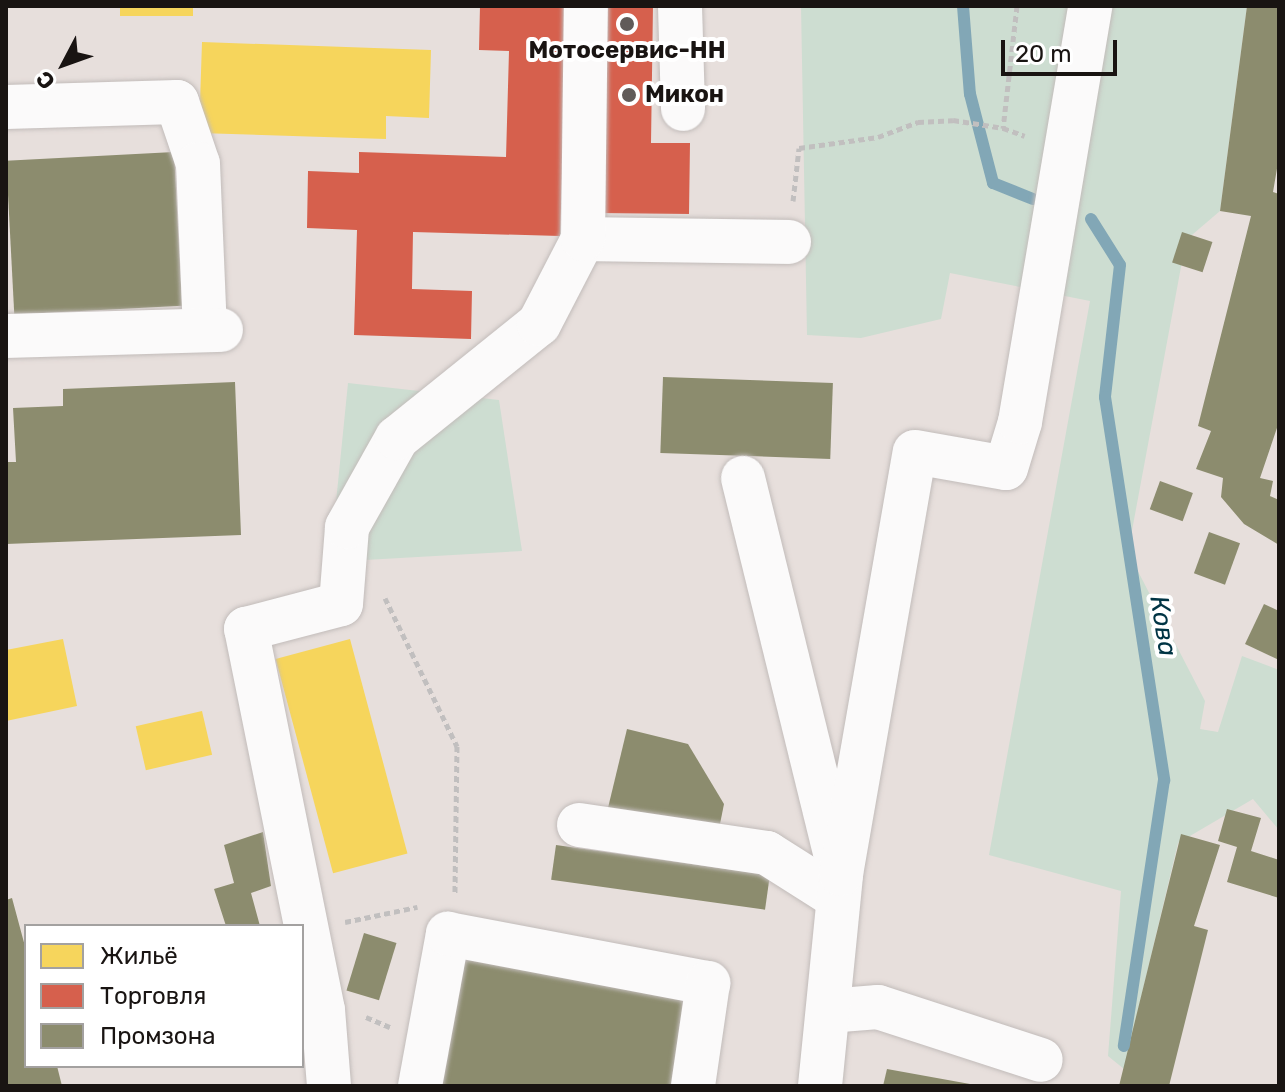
<!DOCTYPE html>
<meta charset="utf-8">
<style>
body{margin:0}
#map{position:relative;width:1285px;height:1092px;overflow:hidden;background:#e7dfdc;font-family:Rubik,sans-serif}
div>[style]{position:absolute}
.green>*{inset:0;background:#cdddd1}
.homes>*{inset:0;background:#f6d55c;transform-origin:0 0}
.shops>*{inset:0;background:#d6604d}
.industry>*{inset:0;background:#8c8c6e;transform-origin:0 0}
.stream>*{height:12px;margin:-6px;padding:0 6px;transform-origin:6px;border-radius:6px;background:#82a7b6}
.path>*{height:5px;margin-top:-2.5px;transform-origin:0;background:repeating-linear-gradient(90deg,#c1bfbf 0 6px,transparent 0 10px)}
.roads{filter:drop-shadow(0 0 2px #c2bcba) drop-shadow(0 0 2px #c2bcba)}
.minor>*{height:44px;margin:-22px;padding:0 22px;transform-origin:22px;border-radius:22px;background:#fbfafa}
.dots>*{width:22px;height:22px;translate:-50% -50%;box-sizing:border-box;border:4px solid #fff;border-radius:50%}
span{translate:-50% -50%;white-space:nowrap;text-align:center;line-height:1.15;-webkit-text-stroke:8px #fff;paint-order:stroke}
.poi-label{font-size:24px;color:#191412;font-weight:700}
.left{translate:0 -50%;text-align:left}
.water-label{font-size:26px;color:#003444;font-style:italic}
.frame{position:absolute;inset:0;border:8px solid #191412;pointer-events:none}
.legend{position:absolute;left:24px;top:924px;width:280px;height:144px;box-sizing:border-box;background:#fff;border:2px solid #a3a1a0;margin:0;padding:10px 14px;list-style:none;font-size:24px;color:#191412}
.legend li{display:flex;align-items:center;gap:16px;height:40px}
.legend b{width:40px;border:2px solid #a3a1a0}
.north{position:absolute;left:24px;top:24px;width:80px;height:80px;-webkit-text-stroke:6px #fff;paint-order:stroke;rotate:229deg;font-size:22px;font-weight:700;line-height:32px;text-align:center;color:#191412}
.north::after{content:'';display:block;margin:auto;width:28px;height:36px;background:#191412;clip-path:polygon(50% 0,100% 100%,50% 72%,0 100%)}
.scale{position:absolute;left:1001px;top:40px;width:116px;height:36px;box-sizing:border-box;border:4px solid #191412;border-top:0;padding-left:10px;font-size:24px;line-height:28px;white-space:nowrap;color:#191412;-webkit-text-stroke:6px #fff;paint-order:stroke}
</style>
<div id="map">
<div class="green">
<i style="clip-path:polygon(801px 6px,1247px 6px,1220px 211px,1186px 240px,1128px 552px,1205px 701px,1200px 729px,1218px 732px,1242px 656px,1279px 670px,1279px 830px,1253px 799px,1178px 843px,1124px 1069px,1108px 1056px,1121px 891px,989px 855px,1090px 301px,950px 273px,941px 319px,861px 338px,807px 335px)"></i>
<i style="clip-path:polygon(348px 383px,499px 400px,522px 551px,330px 562px)"></i>
</div>
<div class="homes">
<i style="left:120px;top:6px;width:73px;height:10px"></i>
<i style="clip-path:polygon(202px 42px,431px 50px,429px 118px,386px 116px,386px 139px,199px 133px)"></i>
<i style="clip-path:polygon(63px 639px,77px 706px,6px 721px,6px 650px)"></i>
<i style="left:350px;top:639px;width:222px;height:77px;rotate:75deg"></i>
<i style="left:202px;top:711px;width:45px;height:68px;rotate:77deg"></i>
</div>
<div class="shops">
<i style="clip-path:polygon(480px 6px,568px 6px,560px 236px,413px 232px,412px 289px,472px 291px,471px 339px,354px 335px,357px 230px,307px 228px,308px 171px,359px 173px,359px 152px,506px 157px,509px 51px,479px 50px)"></i>
<i style="clip-path:polygon(599px 6px,653px 6px,651px 143px,690px 143px,689px 214px,596px 213px)"></i>
</div>
<div class="industry">
<i style="clip-path:polygon(1247px 6px,1279px 6px,1279px 157px,1273px 192px,1279px 194px,1279px 422px,1260px 478px,1273px 481px,1270px 496px,1279px 500px,1279px 545px,1244px 524px,1221px 497px,1223px 478px,1196px 469px,1211px 431px,1198px 426px,1251px 216px,1220px 211px)"></i>
<i style="left:174px;top:152px;width:154px;height:168px;rotate:87deg"></i>
<i style="left:1182px;top:232px;width:32px;height:32px;rotate:18deg"></i>
<i style="left:663px;top:377px;width:170px;height:76px;rotate:2deg"></i>
<i style="clip-path:polygon(235px 382px,241px 535px,6px 544px,6px 462px,16px 462px,13px 408px,63px 406px,63px 389px)"></i>
<i style="left:1160px;top:481px;width:35px;height:30px;rotate:20deg"></i>
<i style="left:1209px;top:532px;width:33px;height:44px;rotate:20deg"></i>
<i style="clip-path:polygon(1264px 604px,1279px 611px,1279px 660px,1245px 644px)"></i>
<i style="clip-path:polygon(627px 729px,688px 744px,724px 804px,717px 839px,607px 812px)"></i>
<i style="clip-path:polygon(1227px 809px,1261px 818px,1251px 851px,1279px 860px,1279px 898px,1227px 882px,1237px 847px,1218px 841px)"></i>
<i style="clip-path:polygon(263px 832px,271px 886px,251px 893px,260px 926px,226px 926px,214px 889px,234px 883px,224px 845px)"></i>
<i style="clip-path:polygon(1181px 834px,1220px 845px,1194px 926px,1208px 930px,1169px 1086px,1119px 1086px)"></i>
<i style="left:556px;top:845px;width:216px;height:35px;rotate:8deg"></i>
<i style="clip-path:polygon(12px 898px,26px 950px,26px 1066px,57px 1066px,62px 1086px,6px 1086px,6px 900px)"></i>
<i style="left:364px;top:933px;width:34px;height:60px;rotate:17deg"></i>
<i style="clip-path:polygon(462px 954px,690px 998px,673px 1086px,437px 1086px)"></i>
<i style="clip-path:polygon(887px 1069px,970px 1084px,970px 1086px,883px 1086px)"></i>
</div>
<div class="stream">
<i style="left:963px;top:6px;width:88px;rotate:85.5deg"></i>
<i style="left:970px;top:94px;width:92px;rotate:75.5deg"></i>
<i style="left:993px;top:183px;width:43px;rotate:21.8deg"></i>
<i style="left:1091px;top:219px;width:54px;rotate:57.8deg"></i>
<i style="left:1120px;top:265px;width:133px;rotate:96.5deg"></i>
<i style="left:1105px;top:397px;width:388px;rotate:81.2deg"></i>
<i style="left:1164px;top:780px;width:269px;rotate:98.6deg"></i>
</div>
<div class="path">
<i style="left:1017px;top:6px;width:123px;rotate:96.5deg"></i>
<i style="left:1003px;top:128px;width:23px;rotate:20deg"></i>
<i style="left:793px;top:201px;width:53px;rotate:-83.5deg"></i>
<i style="left:799px;top:148px;width:80px;rotate:-7.9deg"></i>
<i style="left:878px;top:137px;width:43px;rotate:-20.6deg"></i>
<i style="left:918px;top:122px;width:35px;rotate:-3deg"></i>
<i style="left:953px;top:120px;width:51px;rotate:9.1deg"></i>
<i style="left:385px;top:598px;width:165px;rotate:64.1deg"></i>
<i style="left:457px;top:746px;width:149px;rotate:90.8deg"></i>
<i style="left:345px;top:922px;width:74px;rotate:-11.8deg"></i>
<i style="left:366px;top:1017px;width:26px;rotate:23deg"></i>
</div>
<div class="roads">
<div class="minor">
<i style="left:680px;top:6px;width:103px;rotate:88.3deg"></i>
<i style="left:6px;top:107px;width:171px;rotate:-1.7deg"></i>
<i style="left:177px;top:102px;width:65px;rotate:71.3deg"></i>
<i style="left:198px;top:164px;width:166px;rotate:87.6deg"></i>
<i style="left:583px;top:239px;width:206px;rotate:0.8deg"></i>
<i style="left:6px;top:336px;width:215px;rotate:-1.6deg"></i>
<i style="left:743px;top:478px;width:389px;rotate:76.2deg"></i>
<i style="left:579px;top:825px;width:190px;rotate:8.5deg"></i>
<i style="left:767px;top:853px;width:84px;rotate:32.4deg"></i>
<i style="left:828px;top:1011px;width:50px;rotate:-4.6deg"></i>
<i style="left:878px;top:1007px;width:171px;rotate:18deg"></i>
<i style="left:329px;top:1086px;width:76px;rotate:-94.5deg"></i>
<i style="left:323px;top:1010px;width:389px;rotate:-101.4deg"></i>
<i style="left:246px;top:629px;width:98px;rotate:-14.7deg"></i>
<i style="left:341px;top:604px;width:77px;rotate:-85.5deg"></i>
<i style="left:347px;top:527px;width:102px;rotate:-60.7deg"></i>
<i style="left:397px;top:438px;width:182px;rotate:-38.8deg"></i>
<i style="left:539px;top:324px;width:96px;rotate:-62.6deg"></i>
<i style="left:583px;top:239px;width:233px;rotate:-89.3deg"></i>
<i style="left:420px;top:1086px;width:155px;rotate:-79.6deg"></i>
<i style="left:448px;top:934px;width:265px;rotate:10.7deg"></i>
<i style="left:708px;top:983px;width:104px;rotate:98.3deg"></i>
<i style="left:820px;top:1086px;width:213px;rotate:-84.3deg"></i>
<i style="left:841px;top:874px;width:428px;rotate:-80.1deg"></i>
<i style="left:915px;top:452px;width:92px;rotate:10deg"></i>
<i style="left:1006px;top:468px;width:48px;rotate:-73.1deg"></i>
<i style="left:1020px;top:422px;width:422px;rotate:-80.4deg"></i>
</div>
</div>
<div class="dots">
<i style="left:627px;top:24px;background:#615b59"></i>
<i style="left:629px;top:95px;background:#615b59"></i>
</div>
<div class="poi-label">
<span style="left:627px;top:51px">Мотосервис-НН</span>
<span class="left" style="left:645px;top:95px">Микон</span>
</div>
<div class="water-label">
<span style="left:1163px;top:626px;rotate:81deg">Кова</span>
</div>
<div class="frame"></div>
<ul class="legend">
<li><b style="height:22px;background:#f6d55c"></b>Жильё</li>
<li><b style="height:22px;background:#d6604d"></b>Торговля</li>
<li><b style="height:22px;background:#8c8c6e"></b>Промзона</li>
</ul>
<div class="north">С</div>
<div class="scale">20 m</div>
</div>
